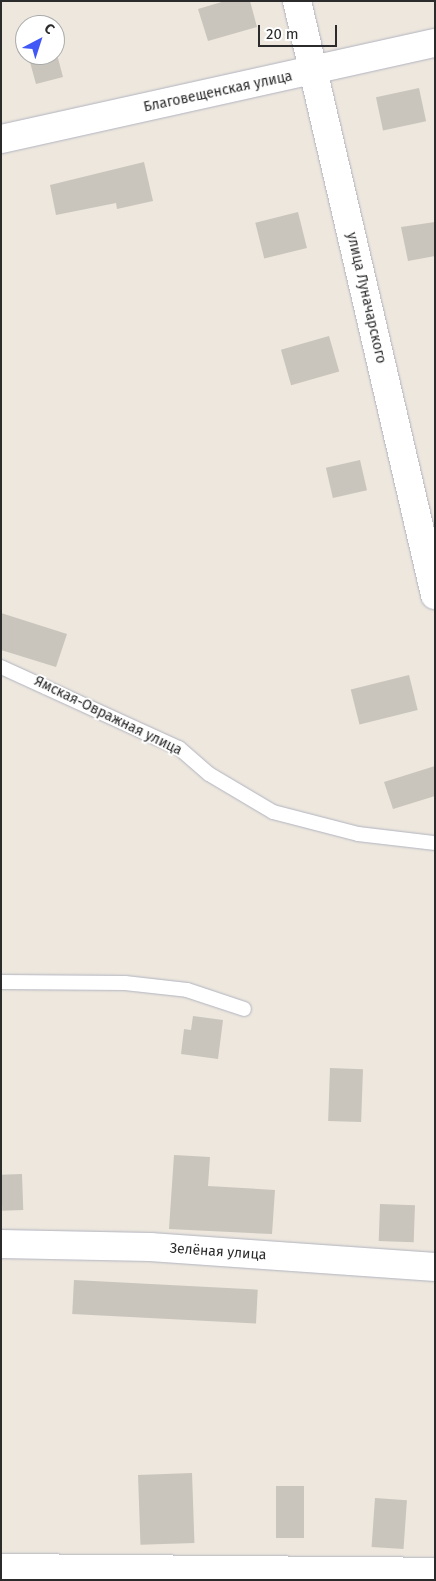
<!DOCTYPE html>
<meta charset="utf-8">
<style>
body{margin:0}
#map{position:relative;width:436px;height:1581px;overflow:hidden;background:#ede7de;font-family:"Fira Sans",sans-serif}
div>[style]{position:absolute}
.building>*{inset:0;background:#c9c5bc;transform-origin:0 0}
.roads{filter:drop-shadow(0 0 1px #b1b3bf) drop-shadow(0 0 1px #b1b3bf)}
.service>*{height:14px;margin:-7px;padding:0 7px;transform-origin:7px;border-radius:7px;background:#fff}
.minor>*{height:28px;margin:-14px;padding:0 14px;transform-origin:14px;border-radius:14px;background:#fff}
span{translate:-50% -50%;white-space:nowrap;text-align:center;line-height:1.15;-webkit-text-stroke:4px #fff;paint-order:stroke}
.street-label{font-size:14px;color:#2b2b2b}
.frame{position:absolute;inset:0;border:2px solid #2b2b2b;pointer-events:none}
.north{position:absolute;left:15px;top:15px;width:50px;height:50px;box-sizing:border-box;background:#fff;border:1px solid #aaa;border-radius:50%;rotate:40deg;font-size:14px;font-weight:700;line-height:20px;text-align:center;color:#2b2b2b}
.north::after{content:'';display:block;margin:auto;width:18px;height:22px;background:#4258f6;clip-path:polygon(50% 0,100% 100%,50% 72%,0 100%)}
.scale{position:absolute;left:258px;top:25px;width:79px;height:22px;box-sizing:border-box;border:2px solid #2b2b2b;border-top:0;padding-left:6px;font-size:15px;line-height:18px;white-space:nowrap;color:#2b2b2b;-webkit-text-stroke:4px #fff;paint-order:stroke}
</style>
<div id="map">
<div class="building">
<i style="clip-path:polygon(225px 1px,250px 1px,257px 27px,208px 41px,198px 9px)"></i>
<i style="clip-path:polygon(55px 47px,63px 77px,36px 84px,28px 55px,55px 55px)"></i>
<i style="left:419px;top:88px;width:34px;height:44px;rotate:78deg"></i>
<i style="clip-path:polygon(144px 162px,153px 201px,117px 209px,116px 203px,56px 215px,50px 185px)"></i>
<i style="left:298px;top:212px;width:37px;height:44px;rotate:76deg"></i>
<i style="clip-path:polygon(435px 222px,435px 256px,408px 261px,401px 227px)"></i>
<i style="left:329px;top:336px;width:37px;height:50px;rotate:74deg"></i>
<i style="left:360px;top:460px;width:31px;height:35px;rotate:77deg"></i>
<i style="clip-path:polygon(1px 613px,67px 634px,56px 667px,1px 650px)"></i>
<i style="left:409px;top:675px;width:36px;height:60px;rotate:76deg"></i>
<i style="clip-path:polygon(435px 766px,435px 796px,393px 809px,384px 782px)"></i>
<i style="clip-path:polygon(193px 1016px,223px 1020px,218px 1059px,181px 1054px,184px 1029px,191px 1030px)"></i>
<i style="left:330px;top:1068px;width:33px;height:53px;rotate:2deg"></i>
<i style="clip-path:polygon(174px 1155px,210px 1157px,208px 1186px,275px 1190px,272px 1234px,169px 1229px)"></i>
<i style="left:22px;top:1174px;width:36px;height:21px;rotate:88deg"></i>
<i style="left:380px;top:1204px;width:35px;height:37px;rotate:2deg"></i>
<i style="left:74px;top:1280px;width:184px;height:34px;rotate:3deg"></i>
<i style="left:192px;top:1473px;width:70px;height:54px;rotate:88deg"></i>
<i style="left:276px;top:1486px;width:28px;height:52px"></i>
<i style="left:375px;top:1498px;width:32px;height:49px;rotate:4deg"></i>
</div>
<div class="roads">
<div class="service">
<i style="left:1px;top:667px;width:196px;rotate:24.5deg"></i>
<i style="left:179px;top:748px;width:40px;rotate:41deg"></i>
<i style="left:209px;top:774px;width:74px;rotate:30.7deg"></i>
<i style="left:273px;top:812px;width:88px;rotate:14.5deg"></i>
<i style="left:358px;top:834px;width:78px;rotate:6.7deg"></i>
<i style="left:1px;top:982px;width:124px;rotate:0.5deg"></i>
<i style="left:125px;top:983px;width:62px;rotate:6.4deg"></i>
<i style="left:187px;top:990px;width:60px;rotate:18.4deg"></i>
</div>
<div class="minor">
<i style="left:297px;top:1px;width:610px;rotate:76.92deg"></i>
<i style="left:1px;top:139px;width:444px;rotate:-12.5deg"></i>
<i style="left:1px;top:1244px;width:149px;rotate:1.2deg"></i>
<i style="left:150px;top:1247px;width:286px;rotate:4deg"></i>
<i style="left:1px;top:1568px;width:434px;rotate:0.5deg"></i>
</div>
</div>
<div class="street-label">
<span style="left:218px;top:92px;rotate:-12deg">Благовещенская улица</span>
<span style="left:366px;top:298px;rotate:77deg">улица Луначарского</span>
<span style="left:108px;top:716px;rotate:26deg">Ямская-Овражная улица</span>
<span style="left:218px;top:1252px;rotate:4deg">Зелёная улица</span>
</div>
<div class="frame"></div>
<div class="north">С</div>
<div class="scale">20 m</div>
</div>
